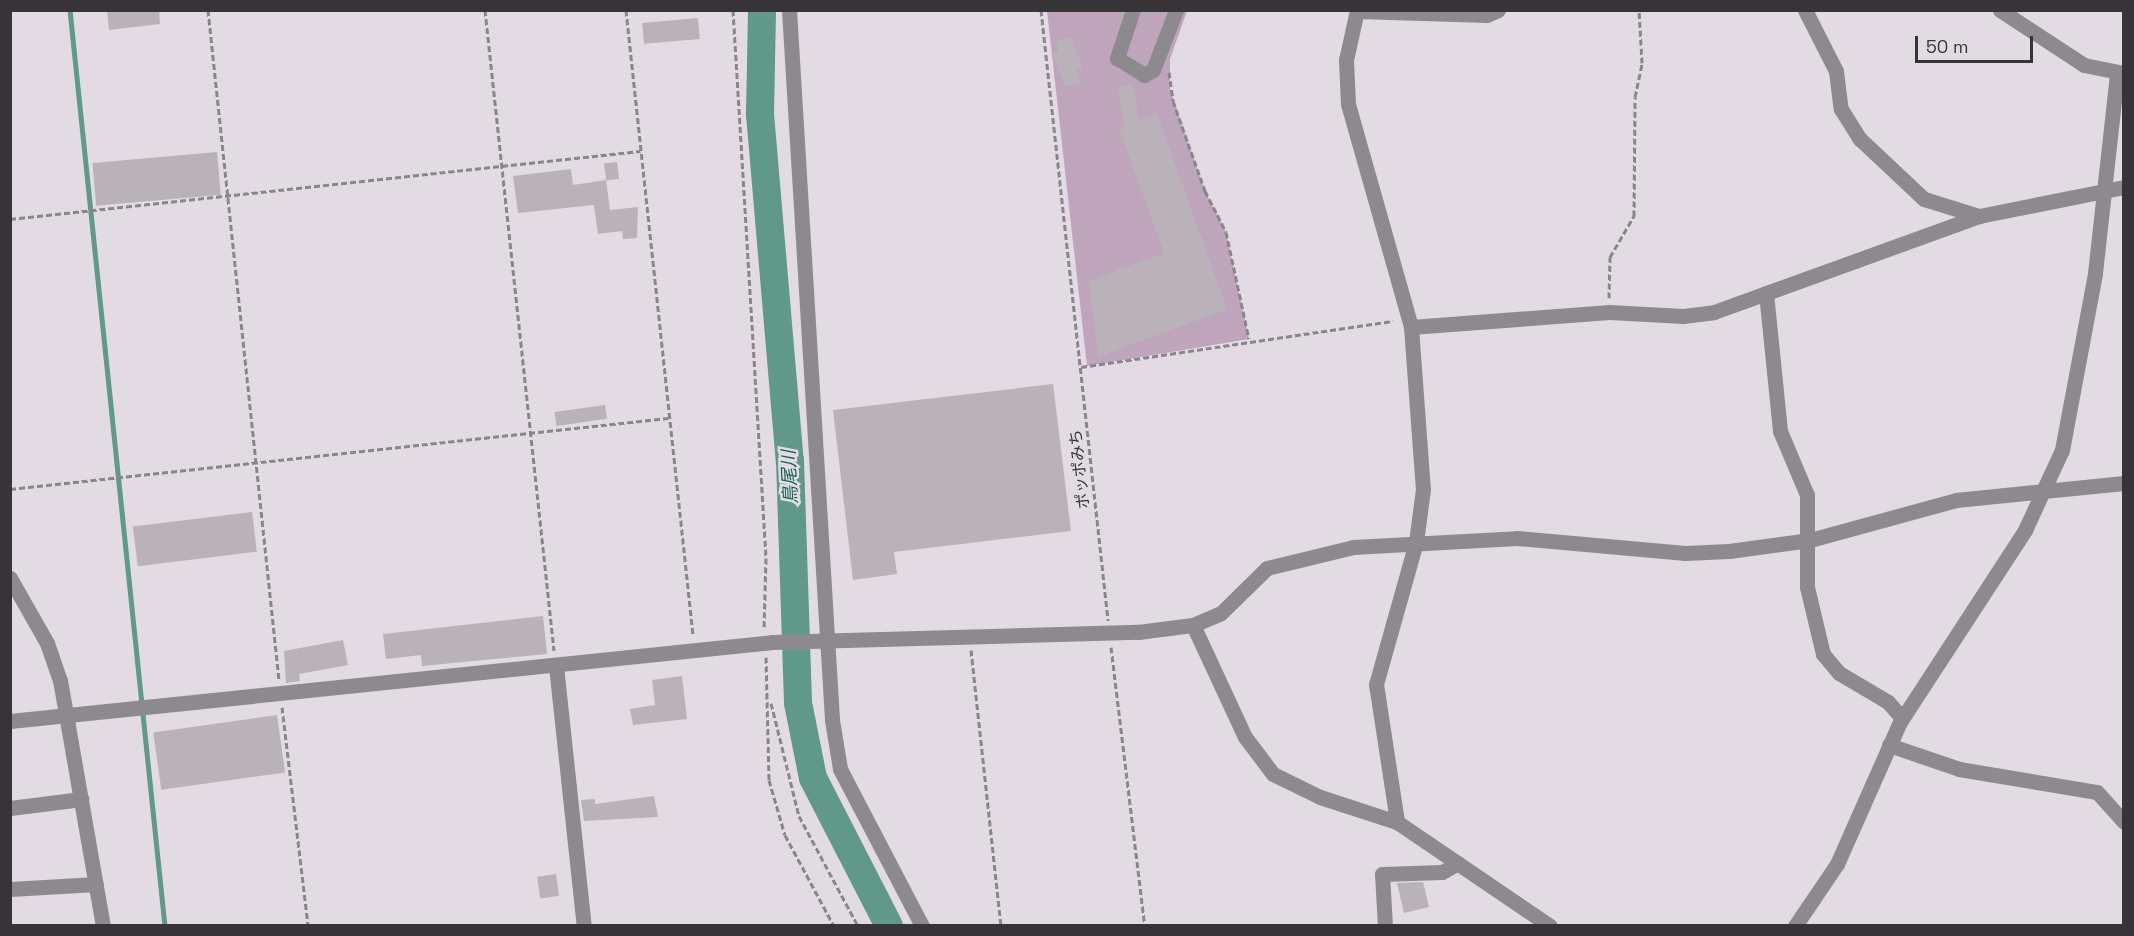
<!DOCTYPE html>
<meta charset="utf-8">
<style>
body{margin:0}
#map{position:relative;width:2134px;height:936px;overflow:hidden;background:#e3dbe3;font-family:"Space Grotesk","Noto Sans JP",sans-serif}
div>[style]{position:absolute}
.green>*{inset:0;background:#bfa5bc}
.stream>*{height:4.5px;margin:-2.25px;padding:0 2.25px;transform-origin:2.25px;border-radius:2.25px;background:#609889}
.river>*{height:28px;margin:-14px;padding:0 14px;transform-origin:14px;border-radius:14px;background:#609889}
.building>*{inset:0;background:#b9b2b9;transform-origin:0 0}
.path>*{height:3px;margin-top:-1.5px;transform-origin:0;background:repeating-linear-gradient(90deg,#8a858a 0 6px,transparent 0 9px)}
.minor>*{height:15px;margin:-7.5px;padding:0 7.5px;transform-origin:7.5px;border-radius:7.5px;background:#8d8a8d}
span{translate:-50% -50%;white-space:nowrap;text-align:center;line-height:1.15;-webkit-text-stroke:5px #e3dbe3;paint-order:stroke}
.street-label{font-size:16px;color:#373437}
.water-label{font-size:18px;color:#125d4e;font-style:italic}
.frame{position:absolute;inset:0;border:12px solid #373437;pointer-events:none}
.scale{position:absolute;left:1915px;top:36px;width:118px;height:27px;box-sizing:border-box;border:3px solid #373437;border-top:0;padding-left:8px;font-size:18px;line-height:21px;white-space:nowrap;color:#373437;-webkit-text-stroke:4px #e3dbe3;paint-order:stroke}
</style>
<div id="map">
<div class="green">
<i style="clip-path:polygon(1047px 11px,1187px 11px,1170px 59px,1170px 89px,1205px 191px,1226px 232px,1249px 339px,1087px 366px)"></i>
</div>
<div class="stream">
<i style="left:70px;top:10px;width:921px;rotate:84.08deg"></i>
</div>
<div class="river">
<i style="left:762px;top:10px;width:104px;rotate:91.1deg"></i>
<i style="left:760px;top:114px;width:348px;rotate:85.1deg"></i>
<i style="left:790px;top:461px;width:242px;rotate:88.1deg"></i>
<i style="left:798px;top:703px;width:76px;rotate:78.7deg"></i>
<i style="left:813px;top:778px;width:166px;rotate:62.8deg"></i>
</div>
<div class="building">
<i style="clip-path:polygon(107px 10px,159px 10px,160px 24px,109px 30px)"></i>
<i style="left:698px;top:18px;width:21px;height:56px;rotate:85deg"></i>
<i style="clip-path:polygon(1071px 37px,1083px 69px,1077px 70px,1080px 83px,1065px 86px,1052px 53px,1058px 52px,1056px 41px)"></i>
<i style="clip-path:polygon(1133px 85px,1139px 120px,1157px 114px,1227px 309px,1098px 357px,1089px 281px,1164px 253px,1119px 128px,1124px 126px,1118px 88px)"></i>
<i style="left:217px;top:152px;width:43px;height:125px;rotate:85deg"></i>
<i style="left:617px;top:162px;width:17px;height:13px;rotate:83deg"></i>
<i style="clip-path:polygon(571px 169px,573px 185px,606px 180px,610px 210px,638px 207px,637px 238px,623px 239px,622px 231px,598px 234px,594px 205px,518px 213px,513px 176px)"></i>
<i style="clip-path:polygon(1053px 384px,1071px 531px,894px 552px,897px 574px,853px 580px,833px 410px)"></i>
<i style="left:605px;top:405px;width:14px;height:51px;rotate:82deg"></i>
<i style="left:252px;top:512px;width:40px;height:120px;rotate:83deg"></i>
<i style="clip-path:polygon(543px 616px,547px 654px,422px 666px,421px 655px,386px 659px,383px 634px)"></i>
<i style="clip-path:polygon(343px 640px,348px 665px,299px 674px,300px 681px,286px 683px,284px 651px)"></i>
<i style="clip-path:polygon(682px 676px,687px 719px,633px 725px,630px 709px,655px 705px,652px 680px)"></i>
<i style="left:277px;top:715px;width:58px;height:125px;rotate:82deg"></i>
<i style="clip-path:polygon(654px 796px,658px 817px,584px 821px,581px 800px,595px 799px,595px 804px)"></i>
<i style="left:556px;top:874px;width:22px;height:19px;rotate:82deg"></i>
<i style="clip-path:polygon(1423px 882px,1429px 907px,1404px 913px,1397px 883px)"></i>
</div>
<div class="path">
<i style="left:208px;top:10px;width:674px;rotate:83.95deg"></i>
<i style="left:485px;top:10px;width:644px;rotate:83.85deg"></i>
<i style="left:626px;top:10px;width:629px;rotate:83.88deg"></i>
<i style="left:733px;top:10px;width:549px;rotate:86.55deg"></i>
<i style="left:766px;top:558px;width:71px;rotate:91.6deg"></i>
<i style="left:1041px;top:10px;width:614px;rotate:83.73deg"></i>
<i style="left:1169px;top:72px;width:29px;rotate:82deg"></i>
<i style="left:1173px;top:101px;width:96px;rotate:70.4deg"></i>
<i style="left:1205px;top:191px;width:46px;rotate:62.9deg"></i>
<i style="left:1226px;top:232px;width:109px;rotate:77.9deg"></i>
<i style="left:10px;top:219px;width:634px;rotate:-6.16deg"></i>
<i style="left:1609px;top:298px;width:41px;rotate:-88.6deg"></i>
<i style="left:1610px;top:257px;width:48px;rotate:-59.7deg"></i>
<i style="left:1634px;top:216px;width:119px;rotate:-89.5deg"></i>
<i style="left:1635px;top:97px;width:35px;rotate:-78deg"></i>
<i style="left:1642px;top:63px;width:53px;rotate:-93.2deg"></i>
<i style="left:1081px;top:367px;width:315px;rotate:-8.4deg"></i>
<i style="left:10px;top:489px;width:662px;rotate:-6.16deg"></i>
<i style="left:1111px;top:647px;width:281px;rotate:83.1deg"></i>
<i style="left:971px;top:650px;width:278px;rotate:83.8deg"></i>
<i style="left:766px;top:657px;width:123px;rotate:88.6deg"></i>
<i style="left:769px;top:780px;width:57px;rotate:73.8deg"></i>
<i style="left:785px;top:835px;width:103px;rotate:61.7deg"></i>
<i style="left:771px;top:703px;width:116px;rotate:76.1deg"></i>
<i style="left:799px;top:816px;width:125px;rotate:61.8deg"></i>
<i style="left:282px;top:707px;width:221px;rotate:83.2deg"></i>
</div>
<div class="minor">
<i style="left:789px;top:10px;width:711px;rotate:86.53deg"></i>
<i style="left:832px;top:720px;width:50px;rotate:80.7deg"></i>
<i style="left:840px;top:769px;width:177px;rotate:62.4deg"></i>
<i style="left:1133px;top:10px;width:51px;rotate:108.4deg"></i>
<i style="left:1117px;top:58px;width:32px;rotate:32deg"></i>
<i style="left:1144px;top:75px;width:10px;rotate:-29deg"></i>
<i style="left:1153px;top:70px;width:64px;rotate:-69deg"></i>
<i style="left:1357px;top:10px;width:51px;rotate:102.4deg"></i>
<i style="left:1346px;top:60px;width:44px;rotate:87.4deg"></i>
<i style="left:1348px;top:104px;width:232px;rotate:74.2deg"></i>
<i style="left:1411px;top:327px;width:162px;rotate:85.8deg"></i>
<i style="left:1423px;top:489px;width:53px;rotate:97.5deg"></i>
<i style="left:1416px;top:542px;width:148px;rotate:105.7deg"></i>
<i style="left:1376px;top:684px;width:140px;rotate:81.3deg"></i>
<i style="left:1805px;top:10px;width:68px;rotate:63.1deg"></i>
<i style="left:1836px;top:71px;width:38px;rotate:83deg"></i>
<i style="left:1841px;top:109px;width:36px;rotate:58deg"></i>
<i style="left:1860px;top:139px;width:88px;rotate:43.2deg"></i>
<i style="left:1924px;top:199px;width:58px;rotate:17.2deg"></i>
<i style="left:2000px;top:10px;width:100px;rotate:33.2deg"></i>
<i style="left:2084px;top:65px;width:41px;rotate:11.3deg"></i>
<i style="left:1357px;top:11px;width:130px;rotate:1.8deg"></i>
<i style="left:1487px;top:15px;width:12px;rotate:-24deg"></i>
<i style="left:1766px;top:293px;width:139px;rotate:84.2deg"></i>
<i style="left:1780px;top:431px;width:69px;rotate:67.1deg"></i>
<i style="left:1807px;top:495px;width:92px;rotate:90deg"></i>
<i style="left:1807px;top:587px;width:69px;rotate:76.6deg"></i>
<i style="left:1823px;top:654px;width:25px;rotate:50deg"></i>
<i style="left:1839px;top:673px;width:57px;rotate:30.6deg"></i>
<i style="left:1888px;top:702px;width:21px;rotate:49deg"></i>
<i style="left:1411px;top:327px;width:199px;rotate:-4.3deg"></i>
<i style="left:1609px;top:312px;width:74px;rotate:3.1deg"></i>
<i style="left:1683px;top:316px;width:31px;rotate:-7deg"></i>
<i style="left:1714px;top:312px;width:282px;rotate:-19.9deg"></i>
<i style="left:1979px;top:216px;width:148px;rotate:-11.3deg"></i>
<i style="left:10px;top:578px;width:75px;rotate:60.4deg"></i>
<i style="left:47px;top:643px;width:39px;rotate:71deg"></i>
<i style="left:60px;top:680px;width:250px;rotate:80.1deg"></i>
<i style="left:1193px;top:625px;width:123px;rotate:65.1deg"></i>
<i style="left:1245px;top:737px;width:46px;rotate:52.9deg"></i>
<i style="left:1273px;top:774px;width:52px;rotate:26.1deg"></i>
<i style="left:1320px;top:797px;width:81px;rotate:18deg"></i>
<i style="left:1397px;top:822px;width:185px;rotate:34.2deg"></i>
<i style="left:556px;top:666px;width:262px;rotate:83.9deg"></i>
<i style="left:10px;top:721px;width:767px;rotate:-5.91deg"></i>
<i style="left:773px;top:642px;width:365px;rotate:-1.6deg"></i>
<i style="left:1138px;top:632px;width:55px;rotate:-7.3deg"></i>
<i style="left:1193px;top:625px;width:30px;rotate:-23deg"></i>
<i style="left:1221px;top:613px;width:64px;rotate:-44.4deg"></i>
<i style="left:1267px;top:568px;width:89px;rotate:-13.7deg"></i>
<i style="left:1353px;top:547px;width:164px;rotate:-3.1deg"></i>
<i style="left:1517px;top:538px;width:169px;rotate:5.1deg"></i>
<i style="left:1685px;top:553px;width:44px;rotate:-2.6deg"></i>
<i style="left:1729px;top:551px;width:82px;rotate:-7.7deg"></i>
<i style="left:1810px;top:540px;width:151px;rotate:-15.3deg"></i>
<i style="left:1956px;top:500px;width:169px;rotate:-5.8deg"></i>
<i style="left:1889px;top:745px;width:74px;rotate:18.9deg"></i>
<i style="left:1959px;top:769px;width:140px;rotate:9.5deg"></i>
<i style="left:2097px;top:792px;width:40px;rotate:48deg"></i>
<i style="left:10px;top:808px;width:72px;rotate:-7.2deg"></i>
<i style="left:10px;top:889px;width:86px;rotate:-3.3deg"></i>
<i style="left:1385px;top:926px;width:52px;rotate:-93.3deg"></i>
<i style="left:1382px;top:874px;width:60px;rotate:-1.9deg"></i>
<i style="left:1442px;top:872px;width:18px;rotate:-29deg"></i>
<i style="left:1795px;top:926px;width:75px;rotate:-55.9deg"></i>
<i style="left:1837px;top:864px;width:155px;rotate:-66.1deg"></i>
<i style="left:1900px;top:722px;width:229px;rotate:-56.9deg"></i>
<i style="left:2025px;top:530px;width:88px;rotate:-65.2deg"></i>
<i style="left:2062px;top:450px;width:180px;rotate:-79.4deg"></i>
<i style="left:2095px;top:273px;width:200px;rotate:-83.7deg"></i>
</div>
<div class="street-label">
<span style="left:1080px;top:469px;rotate:-96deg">ポッポみち</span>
</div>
<div class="water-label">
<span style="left:790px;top:477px;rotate:-93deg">鳥尾川</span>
</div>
<div class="frame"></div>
<div class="scale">50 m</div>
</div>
